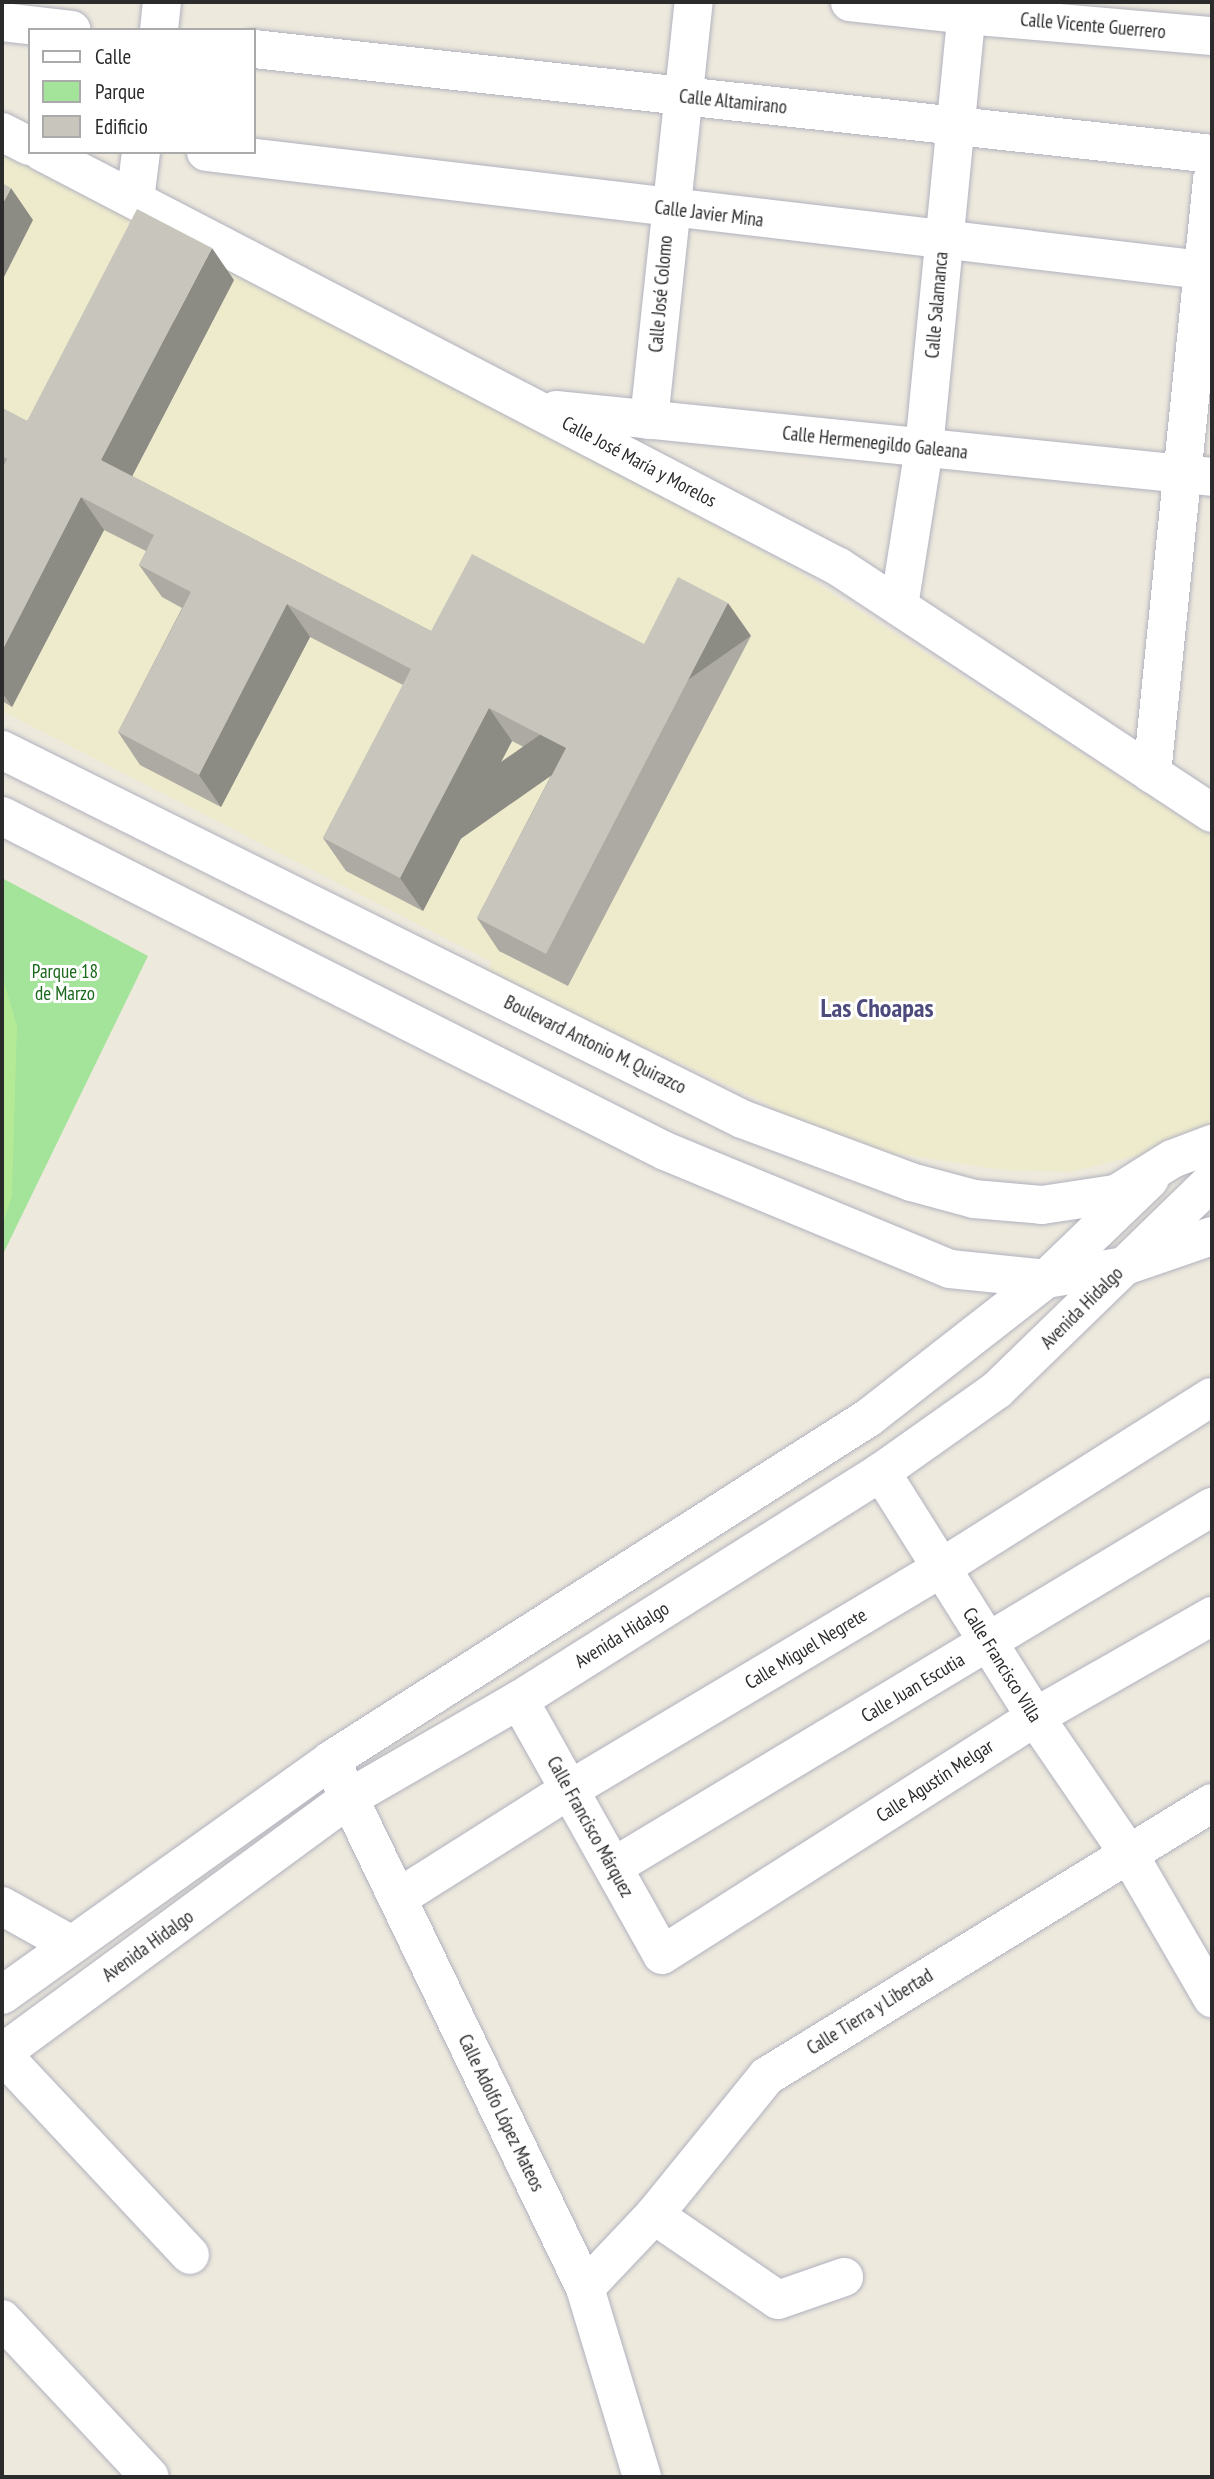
<!DOCTYPE html>
<meta charset="utf-8">
<style>
body{margin:0}
#map{position:relative;width:1214px;height:2479px;overflow:hidden;background:#ede9dd;font-family:"PT Sans Narrow",sans-serif}
div>[style]{position:absolute}
.education>*{inset:0;background:#eeebcd}
.green>*{inset:0;background:#a3e39a}
.pitch>*{inset:0;background:#b4ea95}
.roads{filter:drop-shadow(0 0 2px #b1b1be) drop-shadow(0 0 2px #b1b1be)}
.pedestrian>*{height:37px;margin:-18.5px;padding:0 18.5px;transform-origin:18.5px;border-radius:18.5px;background:#fff}
.minor>*{height:38px;margin:-19px;padding:0 19px;transform-origin:19px;border-radius:19px;background:#fff}
.tertiary>*{height:38px;margin:-19px;padding:0 19px;transform-origin:19px;border-radius:19px;background:#fff}
.secondary>*{height:38px;margin:-19px;padding:0 19px;transform-origin:19px;border-radius:19px;background:#fff}
.wall>*{inset:0;background:#acaaa2}
.shaded-wall>*{inset:0;background:#8c8b84;transform-origin:0 0}
.building>*{inset:0;background:#c8c6bc}
span{translate:-50% -50%;white-space:nowrap;text-align:center;line-height:1.15;-webkit-text-stroke:6px #fff;paint-order:stroke}
.street-label{font-size:19px;color:#2b2b2b}
.park-label{font-size:19px;color:#1a681b}
.district-label{font-size:26px;color:#4d4b7c;font-weight:700}
.frame{position:absolute;inset:0;border:4px solid #2b2b2b;pointer-events:none}
.legend{position:absolute;left:28px;top:28px;width:228px;height:126px;box-sizing:border-box;background:#fff;border:2px solid #aaa;margin:0;padding:9px 12px;list-style:none;font-size:21px;color:#2b2b2b}
.legend li{display:flex;align-items:center;gap:14px;height:35px}
.legend b{width:35px;border:2px solid #aaa}
</style>
<div id="map">
<div class="education">
<i style="clip-path:polygon(2px 153px,570px 447px,789px 566px,1212px 836px,1212px 1137px,1071px 1172px,1003px 1170px,890px 1153px,808px 1128px,756px 1098px,485px 973px,492px 962px,2px 711px)"></i>
</div>
<div class="green">
<i style="clip-path:polygon(2px 878px,148px 956px,2px 1256px)"></i>
</div>
<div class="pitch">
<i style="clip-path:polygon(2px 975px,17px 1026px,12px 1195px,2px 1228px)"></i>
</div>
<div class="roads">
<div class="pedestrian">
<i style="left:849px;top:2px;width:118px;rotate:6.3deg"></i>
</div>
<div class="minor">
<i style="left:966px;top:15px;width:247px;rotate:4.9deg"></i>
<i style="left:2px;top:22px;width:70px;rotate:6.5deg"></i>
<i style="left:159px;top:30px;width:28px;rotate:-84deg"></i>
<i style="left:254px;top:49px;width:964px;rotate:6.25deg"></i>
<i style="left:2px;top:132px;width:31px;rotate:27deg"></i>
<i style="left:42px;top:152px;width:899px;rotate:27.51deg"></i>
<i style="left:839px;top:567px;width:447px;rotate:33.4deg"></i>
<i style="left:206px;top:152px;width:1013px;rotate:6.75deg"></i>
<i style="left:135px;top:200px;width:48px;rotate:-82.9deg"></i>
<i style="left:556px;top:410px;width:659px;rotate:5.83deg"></i>
<i style="left:649px;top:420px;width:420px;rotate:-83.9deg"></i>
<i style="left:899px;top:606px;width:160px;rotate:-81deg"></i>
<i style="left:924px;top:448px;width:448px;rotate:-84.4deg"></i>
<i style="left:1152px;top:774px;width:597px;rotate:-84.23deg"></i>
<i style="left:881px;top:1472px;width:289px;rotate:57.8deg"></i>
<i style="left:1035px;top:1717px;width:165px;rotate:55.6deg"></i>
<i style="left:1128px;top:1853px;width:168px;rotate:59.9deg"></i>
<i style="left:519px;top:1700px;width:292px;rotate:60.7deg"></i>
<i style="left:662px;top:1955px;width:442px;rotate:-32.5deg"></i>
<i style="left:1035px;top:1717px;width:204px;rotate:-29.7deg"></i>
<i style="left:613px;top:1867px;width:699px;rotate:-31.01deg"></i>
<i style="left:398px;top:1898px;width:202px;rotate:-32.3deg"></i>
<i style="left:569px;top:1790px;width:433px;rotate:-30.8deg"></i>
<i style="left:941px;top:1568px;width:320px;rotate:-32.3deg"></i>
<i style="left:2px;top:1906px;width:78px;rotate:29.2deg"></i>
<i style="left:2px;top:2054px;width:275px;rotate:46.9deg"></i>
<i style="left:654px;top:2215px;width:150px;rotate:34.4deg"></i>
<i style="left:778px;top:2300px;width:70px;rotate:-19.2deg"></i>
<i style="left:585px;top:2288px;width:100px;rotate:-46.6deg"></i>
<i style="left:654px;top:2215px;width:179px;rotate:-50.9deg"></i>
<i style="left:767px;top:2076px;width:522px;rotate:-31.53deg"></i>
<i style="left:2px;top:2319px;width:216px;rotate:46.9deg"></i>
</div>
<div class="tertiary">
<i style="left:339px;top:1777px;width:567px;rotate:64.29deg"></i>
<i style="left:585px;top:2288px;width:197px;rotate:73.2deg"></i>
<i style="left:2px;top:1995px;width:404px;rotate:-35.5deg"></i>
<i style="left:331px;top:1760px;width:637px;rotate:-32.49deg"></i>
<i style="left:868px;top:1418px;width:226px;rotate:-38deg"></i>
<i style="left:1046px;top:1279px;width:144px;rotate:-43.9deg"></i>
<i style="left:2px;top:2053px;width:431px;rotate:-36.3deg"></i>
<i style="left:349px;top:1798px;width:196px;rotate:-30deg"></i>
<i style="left:519px;top:1700px;width:428px;rotate:-32.2deg"></i>
<i style="left:881px;top:1472px;width:142px;rotate:-35.3deg"></i>
<i style="left:997px;top:1390px;width:300px;rotate:-44.2deg"></i>
</div>
<div class="secondary">
<i style="left:2px;top:750px;width:827px;rotate:26.5deg"></i>
<i style="left:742px;top:1119px;width:180px;rotate:20.4deg"></i>
<i style="left:911px;top:1182px;width:65px;rotate:15.1deg"></i>
<i style="left:974px;top:1199px;width:68px;rotate:5deg"></i>
<i style="left:1042px;top:1205px;width:75px;rotate:-8.5deg"></i>
<i style="left:1116px;top:1194px;width:66px;rotate:-32deg"></i>
<i style="left:1172px;top:1159px;width:43px;rotate:-20.6deg"></i>
<i style="left:2px;top:816px;width:743px;rotate:26.81deg"></i>
<i style="left:665px;top:1151px;width:308px;rotate:22.5deg"></i>
<i style="left:950px;top:1269px;width:97px;rotate:5.9deg"></i>
<i style="left:1046px;top:1279px;width:80px;rotate:-9.3deg"></i>
<i style="left:1125px;top:1266px;width:92px;rotate:-19deg"></i>
</div>
</div>
<div class="wall">
<i style="clip-path:polygon(234px 280px,132px 476px,431px 631px,644px 644px,751px 636px,568px 986px,499px 951px,477px 918px,557px 764px,512px 741px,423px 911px,346px 871px,323px 838px,403px 685px,310px 637px,221px 807px,140px 765px,118px 732px,182px 608px,162px 597px,139px 565px,146px 551px,104px 530px,12px 707px,2px 701px,2px 408px,27px 421px)"></i>
</div>
<div class="shaded-wall">
<i style="clip-path:polygon(11px 188px,33px 220px,2px 281px,2px 205px)"></i>
<i style="clip-path:polygon(212px 248px,234px 280px,124px 492px,101px 460px)"></i>
<i style="clip-path:polygon(81px 497px,104px 530px,12px 707px,2px 692px,2px 651px)"></i>
<i style="left:728px;top:603px;width:40px;height:395px;rotate:55deg"></i>
<i style="clip-path:polygon(287px 604px,310px 637px,221px 807px,199px 775px)"></i>
<i style="clip-path:polygon(489px 708px,512px 741px,423px 911px,400px 878px)"></i>
</div>
<div class="building">
<i style="clip-path:polygon(2px 183px,11px 188px,2px 205px)"></i>
<i style="clip-path:polygon(137px 209px,212px 248px,101px 460px,431px 631px,472px 554px,644px 644px,678px 577px,728px 603px,546px 954px,477px 918px,566px 748px,489px 708px,400px 878px,323px 838px,411px 669px,287px 604px,199px 775px,118px 732px,191px 592px,139px 565px,154px 535px,81px 497px,2px 651px,2px 469px,7px 459px,2px 456px,2px 408px,27px 421px)"></i>
</div>
<div class="street-label">
<span style="left:1093px;top:26px;rotate:5deg">Calle Vicente Guerrero</span>
<span style="left:733px;top:102px;rotate:6deg">Calle Altamirano</span>
<span style="left:709px;top:214px;rotate:7deg">Calle Javier Mina</span>
<span style="left:661px;top:294px;rotate:-85deg">Calle José Colomo</span>
<span style="left:937px;top:305px;rotate:-85deg">Calle Salamanca</span>
<span style="left:875px;top:443px;rotate:6deg">Calle Hermenegildo Galeana</span>
<span style="left:639px;top:462px;rotate:28deg">Calle José María y Morelos</span>
<span style="left:595px;top:1045px;rotate:26deg">Boulevard Antonio M. Quirazco</span>
<span style="left:1082px;top:1308px;rotate:-45deg">Avenida Hidalgo</span>
<span style="left:622px;top:1635px;rotate:-32deg">Avenida Hidalgo</span>
<span style="left:806px;top:1649px;rotate:-31deg">Calle Miguel Negrete</span>
<span style="left:1002px;top:1665px;rotate:58deg">Calle Francisco Villa</span>
<span style="left:913px;top:1688px;rotate:-31deg">Calle Juan Escutia</span>
<span style="left:935px;top:1781px;rotate:-33deg">Calle Agustín Melgar</span>
<span style="left:590px;top:1827px;rotate:61deg">Calle Francisco Márquez</span>
<span style="left:148px;top:1946px;rotate:-36deg">Avenida Hidalgo</span>
<span style="left:870px;top:2012px;rotate:-32deg">Calle Tierra y Libertad</span>
<span style="left:501px;top:2113px;rotate:64deg">Calle Adolfo López Mateos</span>
</div>
<div class="park-label">
<span style="left:65px;top:983px">Parque 18<br>de Marzo</span>
</div>
<div class="district-label">
<span style="left:877px;top:1008px">Las Choapas</span>
</div>
<div class="frame"></div>
<ul class="legend">
<li><b style="height:9px;background:#fff"></b>Calle</li>
<li><b style="height:19px;background:#a3e39a"></b>Parque</li>
<li><b style="height:19px;background:#c8c6bc"></b>Edificio</li>
</ul>
</div>
